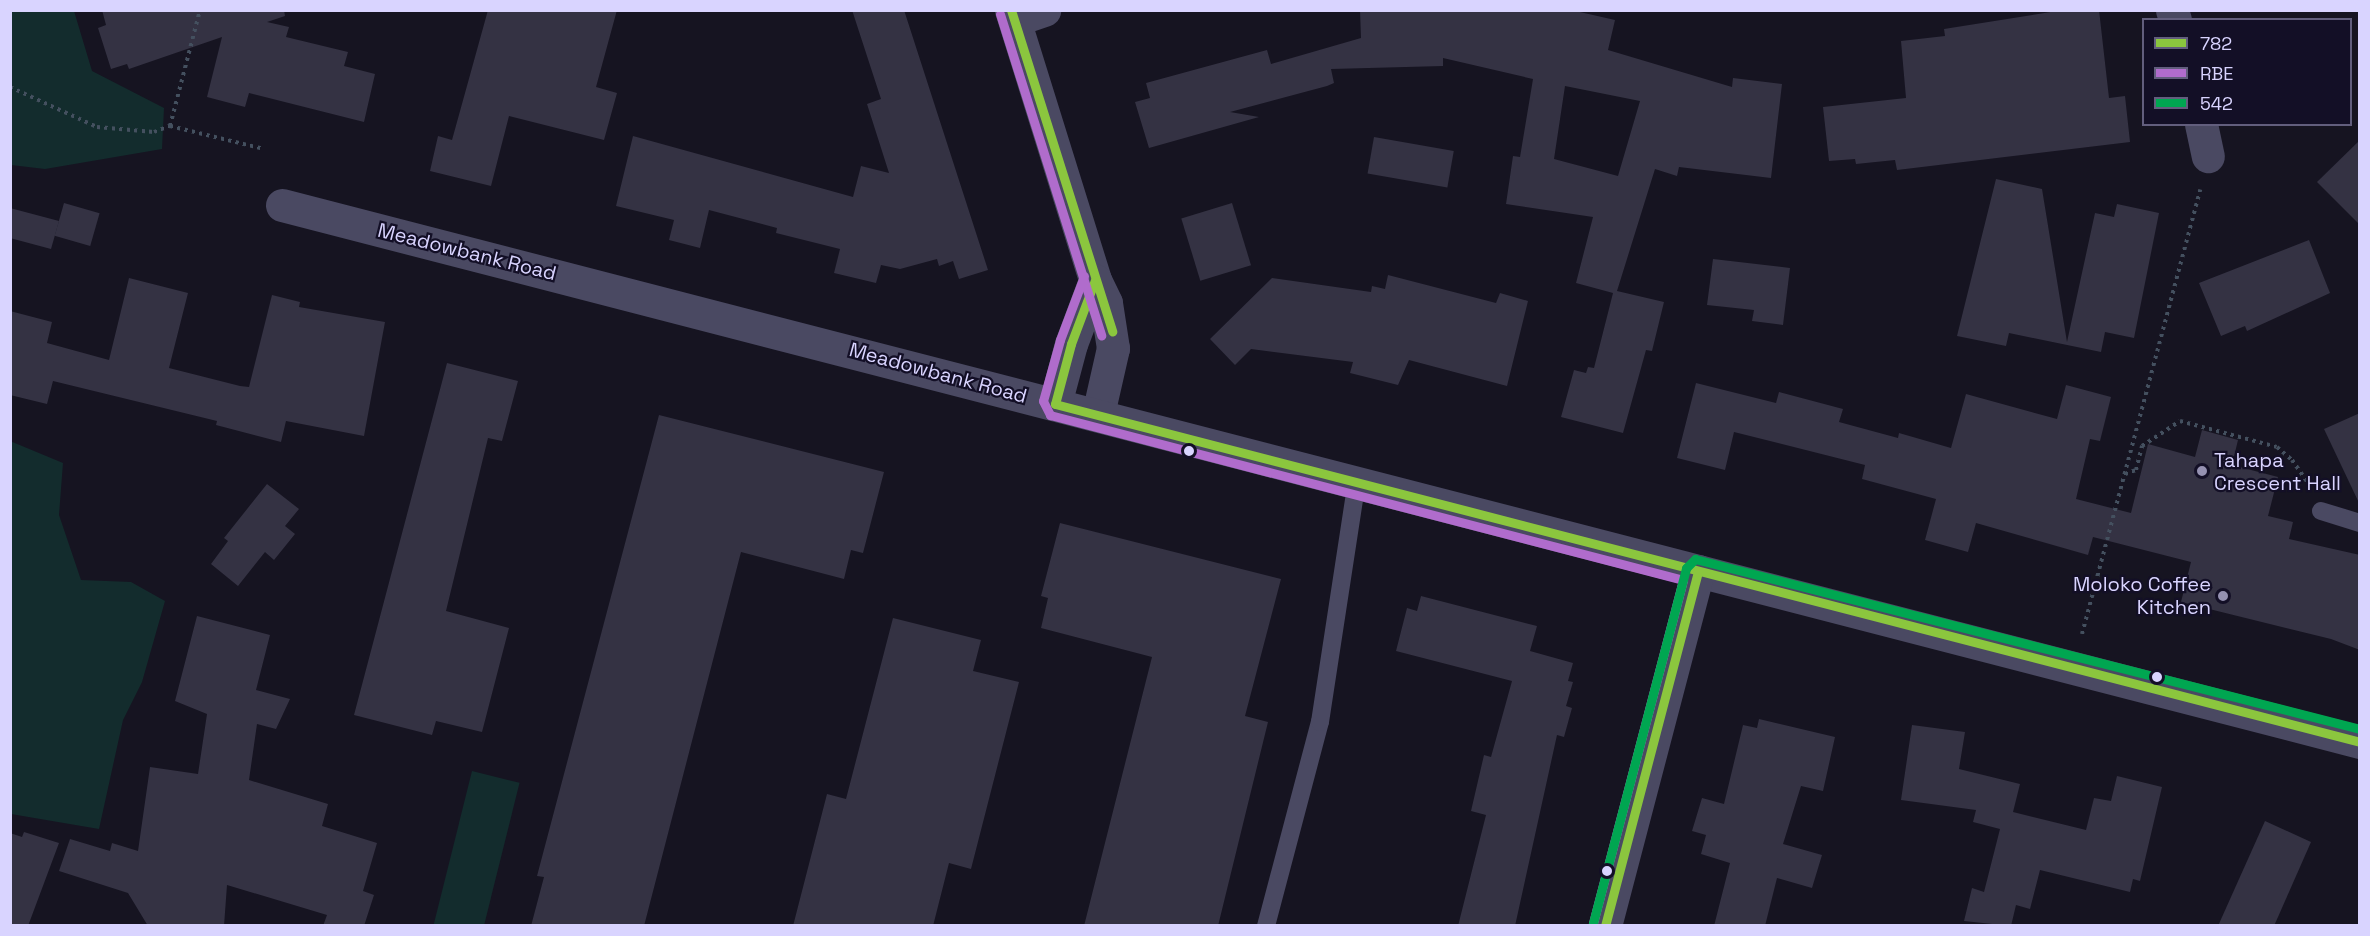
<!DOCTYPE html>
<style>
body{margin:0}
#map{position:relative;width:2370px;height:936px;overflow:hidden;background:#161421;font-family:"Space Grotesk",sans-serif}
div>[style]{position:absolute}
.green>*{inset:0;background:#132c2d;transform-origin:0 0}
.building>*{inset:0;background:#343243;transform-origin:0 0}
.path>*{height:4px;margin-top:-2px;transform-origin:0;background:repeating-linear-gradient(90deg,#44505f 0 3px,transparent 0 7.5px)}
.service>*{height:18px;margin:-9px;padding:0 9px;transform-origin:9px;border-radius:9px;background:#4a4962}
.minor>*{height:33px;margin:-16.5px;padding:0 16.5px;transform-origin:16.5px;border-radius:16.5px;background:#4a4962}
.bus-1>*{height:9px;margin:-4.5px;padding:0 4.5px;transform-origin:4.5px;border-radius:4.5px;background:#8bc63e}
.bus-2>*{height:9px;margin:-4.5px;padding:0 4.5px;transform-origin:4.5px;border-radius:4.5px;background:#b06ccc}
.bus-3>*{height:9px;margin:-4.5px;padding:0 4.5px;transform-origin:4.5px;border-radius:4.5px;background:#00a651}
.dots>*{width:16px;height:16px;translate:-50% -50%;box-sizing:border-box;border:3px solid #130f26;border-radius:50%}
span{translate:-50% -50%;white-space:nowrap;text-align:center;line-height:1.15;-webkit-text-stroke:4.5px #130f26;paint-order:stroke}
.street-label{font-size:20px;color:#d9d4ff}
.poi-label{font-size:20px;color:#d9d4ff}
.left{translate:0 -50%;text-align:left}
.right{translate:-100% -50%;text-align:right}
.frame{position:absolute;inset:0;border:12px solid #d9d4ff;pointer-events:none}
.legend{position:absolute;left:2142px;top:18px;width:210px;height:108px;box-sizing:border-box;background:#130f26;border:2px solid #625e7d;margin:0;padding:8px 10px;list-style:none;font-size:18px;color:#d9d4ff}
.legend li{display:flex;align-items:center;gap:12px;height:30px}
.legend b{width:30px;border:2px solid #625e7d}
</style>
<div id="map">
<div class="green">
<i style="clip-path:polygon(11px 10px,74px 11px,92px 71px,164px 108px,162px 149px,45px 169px,11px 165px)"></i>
<i style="clip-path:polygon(10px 441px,63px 463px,59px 515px,81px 580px,131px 582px,165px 601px,142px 682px,123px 720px,99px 829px,11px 814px)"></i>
<i style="left:472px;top:771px;width:49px;height:159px;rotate:14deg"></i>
</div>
<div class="building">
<i style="clip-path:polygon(102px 10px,284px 10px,285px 16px,267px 22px,289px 27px,286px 37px,348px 52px,344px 66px,375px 74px,364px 122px,249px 93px,245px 107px,207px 97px,222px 37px,129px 69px,127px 64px,111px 69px,98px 28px,106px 25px)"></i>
<i style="clip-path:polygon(488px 10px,617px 10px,596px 87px,617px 93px,604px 140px,509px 116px,491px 186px,430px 171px,438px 136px,452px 140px)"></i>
<i style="clip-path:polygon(852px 10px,904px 10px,988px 270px,959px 279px,953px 261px,939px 266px,937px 259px,900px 269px,881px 265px,876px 283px,834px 273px,840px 249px,776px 233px,777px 228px,709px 210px,700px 248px,669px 240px,674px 220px,616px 206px,633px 136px,853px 197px,861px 166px,889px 173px,867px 104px,881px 99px)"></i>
<i style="clip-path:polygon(evenodd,1360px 10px,1571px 10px,1615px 20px,1608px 50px,1732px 87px,1733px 78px,1782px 84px,1771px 178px,1679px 167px,1677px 176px,1655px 169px,1617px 291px,1664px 302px,1652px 351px,1646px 350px,1623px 433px,1561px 417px,1574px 370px,1586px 373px,1588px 367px,1594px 368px,1613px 293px,1576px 283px,1593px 217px,1506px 204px,1513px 156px,1520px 157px,1533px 79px,1443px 58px,1443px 66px,1331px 69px,1334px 83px,1327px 86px,1230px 112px,1259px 117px,1149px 148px,1135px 102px,1150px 98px,1146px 83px,1267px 50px,1271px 64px,1361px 38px,1360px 10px,1565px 86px,1640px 101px,1618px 176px,1554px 159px,1565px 86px)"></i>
<i style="clip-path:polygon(2063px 10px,2099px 10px,2109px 98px,2125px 96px,2130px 142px,1897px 170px,1895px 160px,1856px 164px,1855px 159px,1829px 161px,1823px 107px,1906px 98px,1901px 41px,1945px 36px,1944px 29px)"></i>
<i style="left:1374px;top:137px;width:81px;height:37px;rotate:10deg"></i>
<i style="clip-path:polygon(2360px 140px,2360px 225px,2317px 182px)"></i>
<i style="clip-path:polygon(1996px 179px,2042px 189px,2067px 342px,2095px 213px,2114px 217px,2117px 204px,2159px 213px,2134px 338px,2105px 332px,2101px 352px,2009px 333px,2006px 346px,1957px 336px)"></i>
<i style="left:64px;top:203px;width:37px;height:34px;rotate:16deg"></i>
<i style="left:1232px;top:203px;width:65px;height:53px;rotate:73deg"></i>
<i style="clip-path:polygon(10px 208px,59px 221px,51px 249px,10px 238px)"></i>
<i style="clip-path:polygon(2309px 240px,2330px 293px,2247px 331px,2245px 326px,2221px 336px,2199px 283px)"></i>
<i style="clip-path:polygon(1713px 259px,1790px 268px,1783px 325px,1752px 321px,1754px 310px,1707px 305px)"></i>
<i style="clip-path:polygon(1388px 275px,1496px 303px,1500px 293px,1528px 301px,1507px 386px,1409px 360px,1398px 385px,1350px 373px,1353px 362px,1251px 349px,1235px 365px,1210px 339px,1272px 278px,1371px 292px,1372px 286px,1385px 289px)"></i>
<i style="clip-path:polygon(129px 278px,188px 293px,169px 368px,240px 386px,249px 387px,272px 295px,300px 302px,299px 307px,385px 322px,364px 436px,286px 421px,281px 442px,216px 425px,217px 421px,53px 381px,47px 404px,10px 395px,10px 311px,52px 322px,47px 343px,109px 360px)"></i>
<i style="clip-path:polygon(447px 363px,518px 381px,502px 441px,488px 438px,446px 611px,509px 628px,482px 732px,436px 721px,432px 735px,354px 715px)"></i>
<i style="clip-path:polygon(1696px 383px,1776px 403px,1779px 392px,1843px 409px,1839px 422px,1898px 438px,1899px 433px,1951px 448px,1966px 394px,2057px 419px,2066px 385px,2111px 397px,2100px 441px,2090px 439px,2076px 499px,2131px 513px,2148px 444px,2195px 457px,2202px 430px,2238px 440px,2232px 465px,2278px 477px,2268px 516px,2293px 522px,2289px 539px,2360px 555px,2360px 650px,2331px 639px,2181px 602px,2191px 562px,2093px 537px,2088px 555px,1976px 523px,1968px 552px,1925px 540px,1936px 499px,1862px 479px,1865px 465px,1734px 432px,1725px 470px,1677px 458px)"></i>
<i style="clip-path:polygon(2360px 413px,2360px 505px,2324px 429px)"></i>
<i style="clip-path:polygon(659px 415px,884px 472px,863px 553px,851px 550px,844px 579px,741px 552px,644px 926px,531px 926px,544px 877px,537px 876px)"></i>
<i style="clip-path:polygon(267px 484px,299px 509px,285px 526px,295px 534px,274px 560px,265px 552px,238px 586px,211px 564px,228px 541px,224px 538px)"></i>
<i style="clip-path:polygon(1060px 523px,1281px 579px,1245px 716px,1268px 722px,1218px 926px,1084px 926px,1152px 657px,1041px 628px,1048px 598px,1041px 596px)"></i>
<i style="clip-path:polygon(1421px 596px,1537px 626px,1530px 651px,1573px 663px,1568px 681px,1573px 682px,1566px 706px,1572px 708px,1564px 737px,1557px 735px,1515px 926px,1458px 926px,1486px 815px,1471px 811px,1484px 755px,1491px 757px,1512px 681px,1396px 651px,1407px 608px,1417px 611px)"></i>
<i style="clip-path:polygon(197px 616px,270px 635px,256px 690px,290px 699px,276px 729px,257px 724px,249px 780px,328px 804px,322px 826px,377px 843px,363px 891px,374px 895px,364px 926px,323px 926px,327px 915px,227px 885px,224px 926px,148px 926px,128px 893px,59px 871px,70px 839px,110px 851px,112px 843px,138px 851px,150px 767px,198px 774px,207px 714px,175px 701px)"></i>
<i style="clip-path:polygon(893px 618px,981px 640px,973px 671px,1019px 682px,971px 869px,949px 863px,933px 926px,793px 926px,827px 794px,846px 799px)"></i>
<i style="clip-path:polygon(1759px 719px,1835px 737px,1823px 791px,1801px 786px,1783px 844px,1822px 855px,1812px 888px,1777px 878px,1765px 926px,1714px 926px,1730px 863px,1701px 854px,1706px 835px,1692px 831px,1702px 798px,1724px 804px,1743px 725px,1757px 728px)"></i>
<i style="clip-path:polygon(1912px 725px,1965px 732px,1959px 769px,2020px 784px,2013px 812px,2086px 830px,2094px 798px,2111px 801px,2117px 776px,2162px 787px,2140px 881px,2133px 879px,2130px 892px,2040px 870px,2030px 909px,2016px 905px,2011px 926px,1964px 921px,1972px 888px,1984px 892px,2000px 829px,1973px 822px,1976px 810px,1901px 800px)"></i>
<i style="clip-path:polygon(2265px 821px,2311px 842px,2274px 926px,2218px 926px)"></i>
<i style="clip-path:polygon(24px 832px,59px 843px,28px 926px,10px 926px,10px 833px,22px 837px)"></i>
</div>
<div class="path">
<i style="left:10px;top:87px;width:96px;rotate:24.7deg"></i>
<i style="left:97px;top:127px;width:57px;rotate:5deg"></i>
<i style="left:154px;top:132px;width:17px;rotate:-21deg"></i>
<i style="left:170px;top:126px;width:120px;rotate:-75.5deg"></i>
<i style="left:170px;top:126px;width:97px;rotate:13.7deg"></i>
<i style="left:2125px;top:474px;width:12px;rotate:-20deg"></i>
<i style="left:2136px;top:470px;width:25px;rotate:-76deg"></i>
<i style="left:2142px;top:446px;width:45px;rotate:-33.3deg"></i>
<i style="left:2180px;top:421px;width:100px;rotate:15deg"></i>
<i style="left:2277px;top:447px;width:20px;rotate:41deg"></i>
<i style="left:2292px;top:460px;width:33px;rotate:55deg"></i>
<i style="left:2082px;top:634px;width:460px;rotate:-75.1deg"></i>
</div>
<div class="service">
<i style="left:2321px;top:511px;width:41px;rotate:17.1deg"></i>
<i style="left:1266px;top:926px;width:211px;rotate:-75.2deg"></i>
<i style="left:1320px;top:722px;width:245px;rotate:-81.3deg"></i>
</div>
<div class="minor">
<i style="left:1011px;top:10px;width:283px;rotate:72.7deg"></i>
<i style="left:1095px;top:280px;width:25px;rotate:64deg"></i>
<i style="left:1106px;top:303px;width:46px;rotate:81.2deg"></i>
<i style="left:1113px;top:348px;width:68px;rotate:102.8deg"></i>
<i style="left:2172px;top:10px;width:10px;rotate:73deg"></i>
<i style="left:1015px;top:20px;width:31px;rotate:-19deg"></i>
<i style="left:2201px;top:124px;width:33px;rotate:78deg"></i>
<i style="left:282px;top:205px;width:2146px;rotate:14.49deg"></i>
<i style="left:1055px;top:404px;width:62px;rotate:-75.1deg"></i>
<i style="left:1071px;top:344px;width:68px;rotate:-69.4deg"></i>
<i style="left:1605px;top:926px;width:367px;rotate:-75.3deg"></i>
</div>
<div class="bus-1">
<i style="left:1011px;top:10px;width:337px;rotate:72.5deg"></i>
<i style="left:1095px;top:280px;width:68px;rotate:110.6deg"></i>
<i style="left:1071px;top:344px;width:62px;rotate:104.9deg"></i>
<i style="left:1055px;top:404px;width:1348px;rotate:14.52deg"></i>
<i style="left:1605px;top:926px;width:367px;rotate:-75.3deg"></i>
</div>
<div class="bus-2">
<i style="left:1000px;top:14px;width:337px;rotate:72.5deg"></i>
<i style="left:1084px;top:276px;width:68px;rotate:110.6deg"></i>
<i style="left:1060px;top:340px;width:63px;rotate:105.6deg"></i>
<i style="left:1043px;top:401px;width:16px;rotate:63deg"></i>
<i style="left:1050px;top:415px;width:654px;rotate:14.61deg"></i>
<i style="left:1683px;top:580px;width:355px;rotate:104.7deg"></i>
</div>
<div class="bus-3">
<i style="left:1593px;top:923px;width:367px;rotate:-75.3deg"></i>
<i style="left:1686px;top:568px;width:13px;rotate:-45deg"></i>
<i style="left:1695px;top:559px;width:686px;rotate:14.34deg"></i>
</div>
<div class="dots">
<i style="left:1189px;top:451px;background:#d9d4ff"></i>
<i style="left:2202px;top:471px;background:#9591b1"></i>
<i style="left:2223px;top:596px;background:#9591b1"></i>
<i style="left:2157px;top:677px;background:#d9d4ff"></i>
<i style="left:1607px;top:871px;background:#d9d4ff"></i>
</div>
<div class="street-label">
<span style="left:467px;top:252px;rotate:14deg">Meadowbank Road</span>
<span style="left:938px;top:373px;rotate:15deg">Meadowbank Road</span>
</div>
<div class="poi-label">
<span class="left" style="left:2214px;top:472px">Tahapa<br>Crescent Hall</span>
<span class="right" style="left:2211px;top:596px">Moloko Coffee<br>Kitchen</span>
</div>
<div class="frame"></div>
<ul class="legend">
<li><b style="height:8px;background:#8bc63e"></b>782</li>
<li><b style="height:8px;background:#b06ccc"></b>RBE</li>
<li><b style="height:8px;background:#00a651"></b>542</li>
</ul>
</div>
